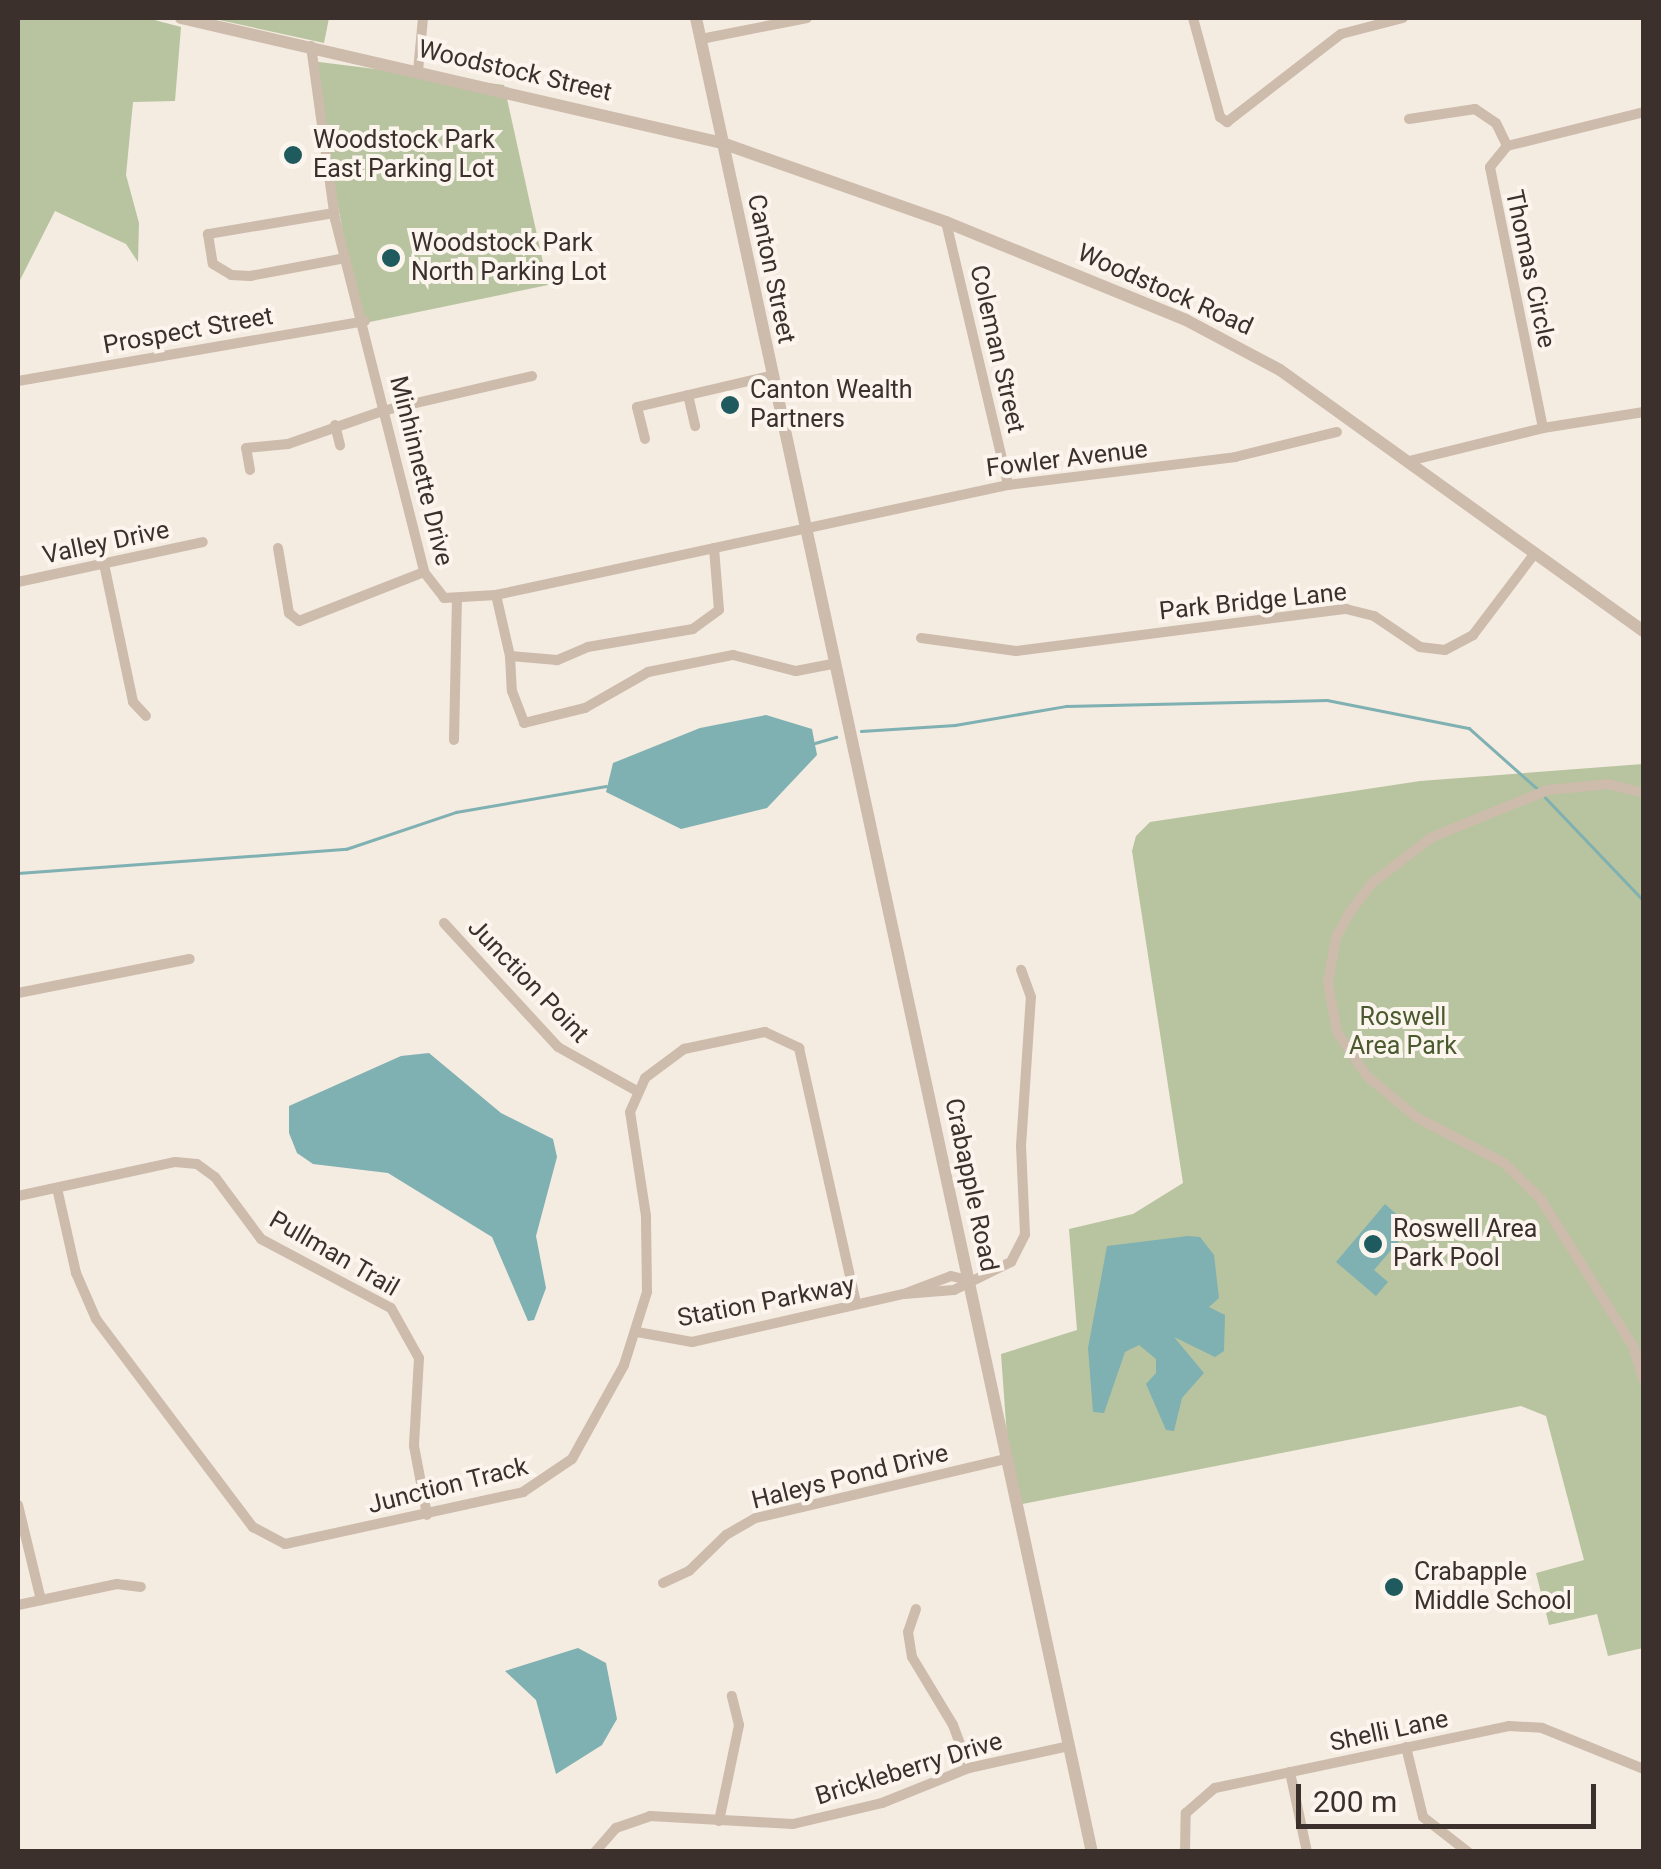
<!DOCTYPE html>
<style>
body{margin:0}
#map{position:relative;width:1661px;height:1869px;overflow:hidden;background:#f4ebe1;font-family:Roboto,sans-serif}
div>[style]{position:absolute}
.green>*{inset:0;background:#b8c4a0}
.water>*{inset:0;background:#7fb0b2}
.stream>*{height:2.5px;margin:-1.25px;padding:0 1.25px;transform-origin:1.25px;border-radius:1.25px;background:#7fb0b2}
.minor>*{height:10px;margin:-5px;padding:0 5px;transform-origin:5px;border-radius:5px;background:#cdbbac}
.tertiary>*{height:12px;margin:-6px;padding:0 6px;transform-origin:6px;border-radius:6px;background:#cdbbac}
.dots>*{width:28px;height:28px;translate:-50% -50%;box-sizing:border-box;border:5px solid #fbf5ee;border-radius:50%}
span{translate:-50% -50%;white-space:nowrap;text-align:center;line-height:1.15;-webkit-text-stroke:8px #fbf5ee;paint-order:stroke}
.street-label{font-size:25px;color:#3b302b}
.poi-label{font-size:25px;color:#3b302b}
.left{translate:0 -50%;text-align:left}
.park-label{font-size:25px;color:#4a5a2e}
.frame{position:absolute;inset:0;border:20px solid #3b302b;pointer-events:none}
.scale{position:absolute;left:1296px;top:1784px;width:300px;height:45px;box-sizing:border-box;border:5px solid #3b302b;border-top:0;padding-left:12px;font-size:30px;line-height:35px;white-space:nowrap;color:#3b302b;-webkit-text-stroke:8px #fbf5ee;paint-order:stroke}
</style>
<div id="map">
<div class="green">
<i style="clip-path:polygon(18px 18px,147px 18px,181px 27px,175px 101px,133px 102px,126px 175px,139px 223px,138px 262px,126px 244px,55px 211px,18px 284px)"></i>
<i style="clip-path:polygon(210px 18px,329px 18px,324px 43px)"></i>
<i style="clip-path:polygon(311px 61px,504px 85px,548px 285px,360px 324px)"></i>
<i style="clip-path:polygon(1643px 764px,1643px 1648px,1608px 1656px,1597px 1614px,1549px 1625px,1536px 1573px,1584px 1560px,1546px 1416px,1521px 1406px,1012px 1506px,1001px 1354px,1077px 1330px,1069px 1229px,1133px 1214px,1183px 1183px,1132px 851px,1136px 836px,1150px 822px,1420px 781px)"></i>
</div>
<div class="water">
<i style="clip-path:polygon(766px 715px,812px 729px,817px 755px,767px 808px,681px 829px,606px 792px,613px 763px,700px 728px)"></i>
<i style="clip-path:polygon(429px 1053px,501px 1113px,553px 1139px,557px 1157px,536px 1236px,546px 1288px,534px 1320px,528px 1321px,492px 1237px,388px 1173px,313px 1164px,297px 1153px,289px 1133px,289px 1106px,401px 1056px)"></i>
<i style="clip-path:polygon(1385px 1204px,1411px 1227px,1374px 1270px,1388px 1282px,1376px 1296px,1336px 1262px)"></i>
<i style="clip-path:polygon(1188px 1236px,1200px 1237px,1214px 1255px,1219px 1298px,1209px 1307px,1225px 1315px,1224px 1351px,1215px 1357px,1174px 1337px,1204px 1373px,1182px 1398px,1174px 1431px,1166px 1430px,1146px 1384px,1156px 1373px,1156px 1359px,1139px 1345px,1125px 1352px,1104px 1413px,1093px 1412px,1088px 1348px,1107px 1246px)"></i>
<i style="clip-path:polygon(578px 1648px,606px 1663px,617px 1719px,602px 1745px,556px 1774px,536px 1700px,505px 1671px)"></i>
</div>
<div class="stream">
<i style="left:861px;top:731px;width:94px;rotate:-3.7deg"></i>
<i style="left:955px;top:725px;width:113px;rotate:-9.7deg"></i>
<i style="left:1066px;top:706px;width:261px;rotate:-1.3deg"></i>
<i style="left:1327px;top:700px;width:145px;rotate:11.2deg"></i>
<i style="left:1469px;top:728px;width:95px;rotate:41.6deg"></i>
<i style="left:815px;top:743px;width:22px;rotate:-16deg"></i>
<i style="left:1545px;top:797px;width:144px;rotate:46.4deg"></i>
<i style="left:18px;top:873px;width:329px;rotate:-4.2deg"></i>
<i style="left:346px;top:849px;width:116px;rotate:-18.6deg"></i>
<i style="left:456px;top:812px;width:152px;rotate:-9.8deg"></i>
</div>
<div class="minor">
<i style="left:1193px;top:18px;width:103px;rotate:74.7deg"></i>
<i style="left:1220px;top:117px;width:9px;rotate:36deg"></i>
<i style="left:1227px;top:122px;width:144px;rotate:-37.7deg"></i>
<i style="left:1341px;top:34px;width:64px;rotate:-14.5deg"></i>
<i style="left:701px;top:39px;width:108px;rotate:-11.2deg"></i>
<i style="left:311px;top:46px;width:175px;rotate:82.1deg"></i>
<i style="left:335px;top:219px;width:364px;rotate:75.8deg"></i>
<i style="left:424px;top:572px;width:33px;rotate:52deg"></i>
<i style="left:444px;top:598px;width:52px;rotate:-3.3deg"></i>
<i style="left:496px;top:595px;width:524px;rotate:-12.13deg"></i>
<i style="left:1008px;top:485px;width:229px;rotate:-7deg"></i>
<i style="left:1235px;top:457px;width:105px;rotate:-13.8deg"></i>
<i style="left:418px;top:71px;width:53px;rotate:-84.6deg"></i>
<i style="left:1409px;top:119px;width:67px;rotate:-8.6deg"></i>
<i style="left:1475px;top:109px;width:25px;rotate:34deg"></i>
<i style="left:1496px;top:123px;width:25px;rotate:64deg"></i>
<i style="left:334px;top:213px;width:128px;rotate:170.5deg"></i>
<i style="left:208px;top:234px;width:30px;rotate:81deg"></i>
<i style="left:213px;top:264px;width:21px;rotate:31deg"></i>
<i style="left:231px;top:275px;width:19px;rotate:3deg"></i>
<i style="left:250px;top:276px;width:97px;rotate:-10.7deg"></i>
<i style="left:946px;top:222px;width:270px;rotate:76.7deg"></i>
<i style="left:18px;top:381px;width:352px;rotate:-9.8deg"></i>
<i style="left:688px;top:395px;width:32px;rotate:77deg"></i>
<i style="left:335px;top:425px;width:21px;rotate:76deg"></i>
<i style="left:1543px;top:428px;width:266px;rotate:-101.5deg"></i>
<i style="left:1490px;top:167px;width:27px;rotate:-51deg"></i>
<i style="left:1507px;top:146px;width:141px;rotate:-13.9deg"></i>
<i style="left:645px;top:439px;width:33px;rotate:-104deg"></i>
<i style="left:637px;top:407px;width:137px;rotate:-13.1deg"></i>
<i style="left:1409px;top:461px;width:138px;rotate:-13.8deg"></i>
<i style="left:1543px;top:428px;width:102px;rotate:-9deg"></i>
<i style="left:250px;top:470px;width:22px;rotate:-100deg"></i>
<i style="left:246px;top:448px;width:42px;rotate:-5.4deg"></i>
<i style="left:288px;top:444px;width:100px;rotate:-19.3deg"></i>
<i style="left:382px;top:411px;width:154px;rotate:-13.1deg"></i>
<i style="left:278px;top:548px;width:66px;rotate:80.4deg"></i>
<i style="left:289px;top:613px;width:13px;rotate:39deg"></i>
<i style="left:299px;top:621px;width:134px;rotate:-21.4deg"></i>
<i style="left:714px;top:548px;width:62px;rotate:85.4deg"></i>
<i style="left:719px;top:610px;width:32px;rotate:144deg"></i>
<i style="left:693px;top:629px;width:107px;rotate:170.3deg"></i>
<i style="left:588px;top:647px;width:34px;rotate:157deg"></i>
<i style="left:557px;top:660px;width:47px;rotate:-175.1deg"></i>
<i style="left:510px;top:656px;width:35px;rotate:87deg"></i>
<i style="left:512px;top:691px;width:34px;rotate:69deg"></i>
<i style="left:524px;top:723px;width:63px;rotate:-13.8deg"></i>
<i style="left:585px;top:708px;width:73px;rotate:-29.7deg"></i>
<i style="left:648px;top:672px;width:87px;rotate:-11.3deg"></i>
<i style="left:733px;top:655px;width:65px;rotate:14.3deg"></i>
<i style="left:796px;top:671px;width:38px;rotate:-11deg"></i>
<i style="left:104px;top:564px;width:141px;rotate:78.1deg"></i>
<i style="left:133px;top:702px;width:19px;rotate:47deg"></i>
<i style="left:18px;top:582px;width:189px;rotate:-12.2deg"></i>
<i style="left:496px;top:595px;width:63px;rotate:77.1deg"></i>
<i style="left:921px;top:638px;width:96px;rotate:7.8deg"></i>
<i style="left:1016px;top:651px;width:333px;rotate:-7.3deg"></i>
<i style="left:1346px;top:609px;width:29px;rotate:14deg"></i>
<i style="left:1374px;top:616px;width:55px;rotate:34deg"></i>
<i style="left:1420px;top:647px;width:25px;rotate:7deg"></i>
<i style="left:1445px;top:650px;width:32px;rotate:-28deg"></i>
<i style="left:1473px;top:635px;width:103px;rotate:-52.9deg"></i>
<i style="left:454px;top:740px;width:141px;rotate:-88.8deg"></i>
<i style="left:1644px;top:793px;width:36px;rotate:-166deg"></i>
<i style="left:1609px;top:784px;width:61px;rotate:174.4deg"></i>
<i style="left:1548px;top:790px;width:125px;rotate:157.9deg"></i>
<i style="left:1432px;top:837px;width:76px;rotate:142.5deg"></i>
<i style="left:1372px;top:883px;width:36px;rotate:127deg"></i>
<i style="left:1350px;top:912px;width:29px;rotate:119deg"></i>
<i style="left:1336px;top:937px;width:47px;rotate:99.9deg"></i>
<i style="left:1328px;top:983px;width:50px;rotate:79.6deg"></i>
<i style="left:1337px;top:1032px;width:53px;rotate:55.7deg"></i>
<i style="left:1367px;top:1076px;width:64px;rotate:39.9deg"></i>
<i style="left:1416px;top:1117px;width:99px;rotate:27.6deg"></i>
<i style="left:1504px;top:1163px;width:50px;rotate:44.2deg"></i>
<i style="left:1540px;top:1198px;width:175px;rotate:57.9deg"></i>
<i style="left:1633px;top:1346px;width:38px;rotate:73deg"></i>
<i style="left:444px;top:923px;width:168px;rotate:47.4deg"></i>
<i style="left:558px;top:1047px;width:90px;rotate:29.1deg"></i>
<i style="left:18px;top:993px;width:175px;rotate:-11.2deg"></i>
<i style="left:57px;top:1188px;width:87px;rotate:77.4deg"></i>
<i style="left:76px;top:1273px;width:50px;rotate:66.5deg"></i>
<i style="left:96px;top:1319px;width:261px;rotate:53deg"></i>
<i style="left:253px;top:1527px;width:36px;rotate:28deg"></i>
<i style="left:285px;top:1544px;width:244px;rotate:-12.3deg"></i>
<i style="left:523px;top:1492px;width:59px;rotate:-34deg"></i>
<i style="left:572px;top:1459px;width:107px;rotate:-61deg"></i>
<i style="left:624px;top:1365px;width:77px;rotate:-72.5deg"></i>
<i style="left:647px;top:1292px;width:76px;rotate:-90.8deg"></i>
<i style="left:646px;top:1216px;width:105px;rotate:-98.7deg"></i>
<i style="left:630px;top:1112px;width:37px;rotate:-66deg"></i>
<i style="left:645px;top:1078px;width:49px;rotate:-36.6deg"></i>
<i style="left:684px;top:1049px;width:83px;rotate:-11.9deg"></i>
<i style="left:765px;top:1032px;width:38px;rotate:25deg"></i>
<i style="left:799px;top:1048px;width:262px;rotate:77.4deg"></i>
<i style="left:18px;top:1196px;width:161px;rotate:-12.2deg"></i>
<i style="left:175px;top:1162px;width:22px;rotate:5deg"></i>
<i style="left:197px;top:1164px;width:22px;rotate:36deg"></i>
<i style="left:215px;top:1177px;width:77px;rotate:53.4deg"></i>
<i style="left:261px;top:1239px;width:147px;rotate:28deg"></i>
<i style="left:391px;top:1308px;width:57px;rotate:60.8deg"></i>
<i style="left:419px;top:1358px;width:88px;rotate:93.3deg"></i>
<i style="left:414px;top:1446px;width:70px;rotate:79.3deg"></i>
<i style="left:904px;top:1294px;width:50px;rotate:-21deg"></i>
<i style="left:951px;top:1276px;width:18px;rotate:13deg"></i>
<i style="left:637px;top:1332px;width:56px;rotate:10.3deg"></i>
<i style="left:692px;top:1342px;width:217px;rotate:-12.8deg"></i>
<i style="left:904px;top:1294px;width:50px;rotate:-4.6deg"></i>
<i style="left:954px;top:1290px;width:64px;rotate:-26.2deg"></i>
<i style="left:1011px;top:1262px;width:31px;rotate:-63deg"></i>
<i style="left:1025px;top:1234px;width:88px;rotate:-92.6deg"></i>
<i style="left:1021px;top:1146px;width:149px;rotate:-86.2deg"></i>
<i style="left:1031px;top:997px;width:29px;rotate:-110deg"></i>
<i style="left:18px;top:1505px;width:98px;rotate:76.4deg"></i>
<i style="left:663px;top:1583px;width:29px;rotate:-25deg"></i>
<i style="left:689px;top:1571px;width:52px;rotate:-44.2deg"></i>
<i style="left:726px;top:1535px;width:34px;rotate:-30deg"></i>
<i style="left:756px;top:1518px;width:257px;rotate:-13.3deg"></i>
<i style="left:18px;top:1605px;width:101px;rotate:-12deg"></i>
<i style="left:117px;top:1584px;width:24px;rotate:7deg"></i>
<i style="left:916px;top:1609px;width:24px;rotate:109deg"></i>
<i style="left:908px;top:1632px;width:25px;rotate:81deg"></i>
<i style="left:912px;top:1657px;width:79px;rotate:58.9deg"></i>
<i style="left:953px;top:1725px;width:46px;rotate:69.6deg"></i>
<i style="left:1406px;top:1747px;width:72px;rotate:76.3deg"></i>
<i style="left:1423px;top:1817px;width:57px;rotate:37.9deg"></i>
<i style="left:1290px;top:1772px;width:82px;rotate:78deg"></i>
<i style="left:719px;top:1821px;width:98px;rotate:-78.2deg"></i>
<i style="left:739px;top:1725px;width:30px;rotate:-104deg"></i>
<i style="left:595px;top:1852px;width:32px;rotate:-49deg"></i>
<i style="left:616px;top:1828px;width:36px;rotate:-19deg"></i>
<i style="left:650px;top:1816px;width:143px;rotate:3.2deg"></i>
<i style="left:793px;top:1824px;width:91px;rotate:-13.3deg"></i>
<i style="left:882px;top:1803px;width:94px;rotate:-21.9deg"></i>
<i style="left:969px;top:1768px;width:102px;rotate:-12.4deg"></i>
<i style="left:1185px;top:1852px;width:39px;rotate:-89deg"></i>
<i style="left:1186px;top:1813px;width:38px;rotate:-41deg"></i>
<i style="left:1215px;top:1788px;width:300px;rotate:-11.9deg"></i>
<i style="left:1509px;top:1726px;width:33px;rotate:3deg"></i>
<i style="left:1542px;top:1728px;width:110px;rotate:21.9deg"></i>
</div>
<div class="tertiary">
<i style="left:181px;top:18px;width:555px;rotate:13.01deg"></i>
<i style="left:722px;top:143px;width:238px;rotate:19.4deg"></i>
<i style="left:946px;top:222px;width:259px;rotate:22.2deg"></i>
<i style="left:1186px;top:320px;width:106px;rotate:28deg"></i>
<i style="left:1280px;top:370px;width:448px;rotate:35.7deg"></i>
<i style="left:696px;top:18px;width:1876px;rotate:77.82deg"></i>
</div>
<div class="dots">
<i style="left:293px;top:155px;background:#1f5a5e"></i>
<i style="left:391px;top:258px;background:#1f5a5e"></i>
<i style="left:730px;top:405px;background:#1f5a5e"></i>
<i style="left:1373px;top:1244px;background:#1f5a5e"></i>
<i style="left:1394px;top:1587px;background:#1f5a5e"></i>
</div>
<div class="street-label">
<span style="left:515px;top:71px;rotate:13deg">Woodstock Street</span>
<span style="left:771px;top:269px;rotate:78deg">Canton Street</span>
<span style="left:1530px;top:269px;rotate:78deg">Thomas Circle</span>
<span style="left:1165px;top:290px;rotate:24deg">Woodstock Road</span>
<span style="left:188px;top:331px;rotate:-10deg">Prospect Street</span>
<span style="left:997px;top:349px;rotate:77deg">Coleman Street</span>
<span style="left:1067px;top:459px;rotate:-7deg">Fowler Avenue</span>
<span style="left:421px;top:471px;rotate:76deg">Minhinnette Drive</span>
<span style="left:106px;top:543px;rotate:-12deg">Valley Drive</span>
<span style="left:1253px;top:602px;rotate:-6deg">Park Bridge Lane</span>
<span style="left:528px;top:981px;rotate:46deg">Junction Point</span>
<span style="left:971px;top:1185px;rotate:78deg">Crabapple Road</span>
<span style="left:334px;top:1254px;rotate:30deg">Pullman Trail</span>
<span style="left:766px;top:1302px;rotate:-11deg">Station Parkway</span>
<span style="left:850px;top:1477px;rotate:-14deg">Haleys Pond Drive</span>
<span style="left:448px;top:1486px;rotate:-14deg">Junction Track</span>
<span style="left:1389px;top:1731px;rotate:-12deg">Shelli Lane</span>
<span style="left:909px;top:1769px;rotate:-17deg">Brickleberry Drive</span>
</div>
<div class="poi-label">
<span class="left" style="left:313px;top:155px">Woodstock Park<br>East Parking Lot</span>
<span class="left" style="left:411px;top:258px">Woodstock Park<br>North Parking Lot</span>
<span class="left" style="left:750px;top:405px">Canton Wealth<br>Partners</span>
<span class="left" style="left:1393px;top:1244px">Roswell Area<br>Park Pool</span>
<span class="left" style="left:1414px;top:1587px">Crabapple<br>Middle School</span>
</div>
<div class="park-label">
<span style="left:1403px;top:1032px">Roswell<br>Area Park</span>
</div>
<div class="frame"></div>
<div class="scale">200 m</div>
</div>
